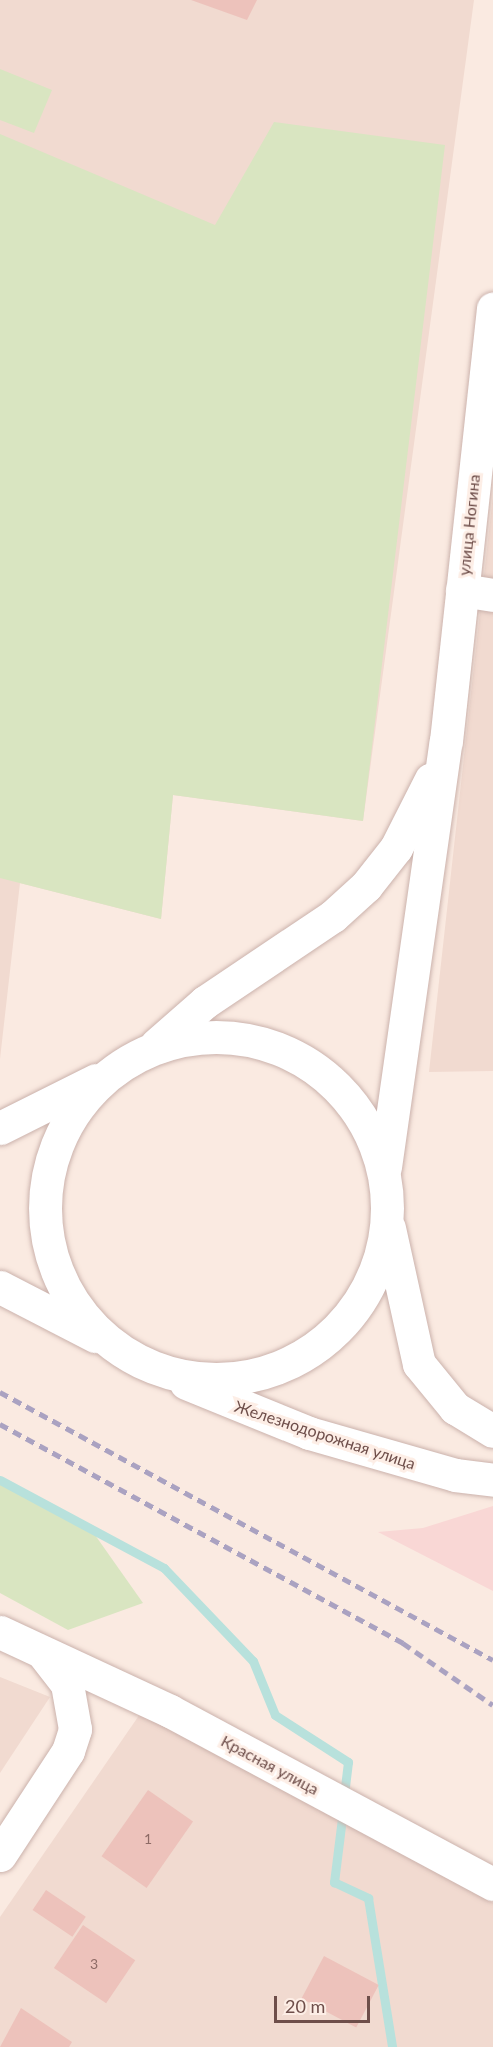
<!DOCTYPE html>
<meta charset="utf-8">
<style>
body{margin:0}
#map{position:relative;width:493px;height:2047px;overflow:hidden;background:#faeae1;font-family:Lato,sans-serif}
div>[style]{position:absolute}
[style*='--x']{left:calc(var(--x)*1px);top:calc(var(--y)*1px);width:calc(var(--w)*1px);rotate:calc(var(--a)*1deg)}
.residential>*{inset:0;background:#f1dad0}
.commercial>*{inset:0;background:#f9d7d5}
.green>*{inset:0;background:#d9e5c1}
.stream>*{height:9px;margin:-4.5px;padding:0 4.5px;transform-origin:4.5px;border-radius:4.5px;background:#b8e1dc}
.building>*{inset:0;background:#edc2bb;transform-origin:0 0}
.roads{filter:drop-shadow(0 0 2px #cbb2ac) drop-shadow(0 0 2px #cbb2ac)}
.minor>*{height:33px;margin:-16.5px;padding:0 16.5px;transform-origin:16.5px;border-radius:16.5px;background:#fff}
.minor>.ring{margin:-16.5px;padding:0;box-sizing:content-box;background:none;border:33px solid #fff;border-radius:50%}
.rail>*{height:4.5px;margin-top:-2.25px;transform-origin:0;background:repeating-linear-gradient(90deg,#aaa2c1 0 9px,transparent 0 15px)}
span{translate:-50% -50%;white-space:nowrap;text-align:center;line-height:1.15;-webkit-text-stroke:6px #fdeee6;paint-order:stroke}
.number-label{font-size:14px;color:#8e6b66}
.number-label span{-webkit-text-stroke-width:0}
.street-label{font-size:16px;color:#6e4e4a}
.scale{position:absolute;left:274px;top:1996px;width:96px;height:27px;box-sizing:border-box;border:3px solid #6e4e4a;border-top:0;padding-left:8px;font-size:18px;line-height:21px;white-space:nowrap;color:#6e4e4a;-webkit-text-stroke:4px #fdeee6;paint-order:stroke}
</style>
<div id="map">
<div class="residential">
<i style="clip-path:polygon(0 0,474px 0,363px 821px,173px 795px,161px 919px,20px 883px,0 1059px)"></i>
<i style="clip-path:polygon(493px 495px,493px 1071px,429px 1072px)"></i>
<i style="clip-path:polygon(0 1677px,50px 1697px,0 1773px)"></i>
<i style="clip-path:polygon(140px 1714px,493px 1903px,493px 2047px,0 2047px,0 1917px)"></i>
</div>
<div class="commercial">
<i style="clip-path:polygon(493px 1506px,493px 1591px,378px 1532px,423px 1528px)"></i>
</div>
<div class="green">
<i style="clip-path:polygon(0 69px,52px 90px,34px 133px,0 120px)"></i>
<i style="clip-path:polygon(274px 122px,445px 145px,363px 821px,173px 795px,161px 919px,0 878px,0 134px,215px 225px)"></i>
<i style="clip-path:polygon(0 1482px,88px 1525px,143px 1603px,68px 1630px,0 1593px)"></i>
</div>
<div class="stream">
<i style="--x:0;--y:1480;--w:186;--a:28.2"></i>
<i style="--x:164;--y:1568;--w:129;--a:46.3"></i>
<i style="--x:253;--y:1661;--w:58;--a:67.8"></i>
<i style="--x:275;--y:1715;--w:87;--a:32.8"></i>
<i style="--x:348;--y:1762;--w:34;--a:97"></i>
<i style="--x:343;--y:1810;--w:73;--a:97.1"></i>
<i style="--x:334;--y:1882;--w:38;--a:25"></i>
<i style="--x:368;--y:1898;--w:151;--a:80.8"></i>
</div>
<div class="building">
<i style="clip-path:polygon(191px 0,257px 0,247px 20px)"></i>
<i style="left:148px;top:1790px;width:55px;height:81px;rotate:35deg"></i>
<i style="left:46px;top:1890px;width:48px;height:24px;rotate:34deg"></i>
<i style="left:83px;top:1925px;width:63px;height:52px;rotate:34deg"></i>
<i style="left:324px;top:1956px;width:62px;height:48px;rotate:28deg"></i>
<i style="clip-path:polygon(21px 2008px,72px 2042px,69px 2047px,0 2047px)"></i>
</div>
<div class="roads">
<div class="minor">
<i style="--x:462;--y:590;--w:31;--a:9"></i>
<i class="ring" style="left:45px;top:1037px;width:309px;height:309px"></i>
<i style="--x:156;--y:1045;--w:65;--a:-41.3"></i>
<i style="--x:205;--y:1002;--w:154;--a:-33.9"></i>
<i style="--x:333;--y:916;--w:45;--a:-42.3"></i>
<i style="--x:366;--y:886;--w:48;--a:-51.7"></i>
<i style="--x:396;--y:848;--w:77;--a:-63.1"></i>
<i style="--x:0;--y:1128;--w:107;--a:-26.6"></i>
<i style="--x:385;--y:1167;--w:430;--a:-81.9"></i>
<i style="--x:446;--y:741;--w:435;--a:-83.8"></i>
<i style="--x:389;--y:1228;--w:139;--a:77.6"></i>
<i style="--x:419;--y:1364;--w:57;--a:50.7"></i>
<i style="--x:455;--y:1408;--w:44;--a:31.2"></i>
<i style="--x:0;--y:1287;--w:107;--a:27.3"></i>
<i style="--x:186;--y:1383;--w:133;--a:22.1"></i>
<i style="--x:309;--y:1433;--w:152;--a:16"></i>
<i style="--x:455;--y:1475;--w:38;--a:7"></i>
<i style="--x:0;--y:1632;--w:187;--a:24.9"></i>
<i style="--x:170;--y:1711;--w:366;--a:28.2"></i>
<i style="--x:0;--y:1855;--w:124;--a:-56.8"></i>
<i style="--x:68;--y:1751;--w:23;--a:-72"></i>
<i style="--x:75;--y:1729;--w:46;--a:-100.1"></i>
<i style="--x:67;--y:1684;--w:36;--a:-128"></i>
</div>
</div>
<div class="rail">
<i style="--x:0;--y:1392;--w:561;--a:28.53"></i>
<i style="--x:0;--y:1424;--w:459;--a:28.5"></i>
<i style="--x:403;--y:1643;--w:109;--a:34.6"></i>
</div>
<div class="number-label">
<span style="left:148px;top:1839px">1</span>
<span style="left:94px;top:1964px">3</span>
</div>
<div class="street-label">
<span style="left:469px;top:525px;rotate:-84deg">улица Ногина</span>
<span style="left:325px;top:1435px;rotate:18deg">Железнодорожная улица</span>
<span style="left:270px;top:1765px;rotate:28deg">Красная улица</span>
</div>
<div class="scale">20 m</div>
</div>
